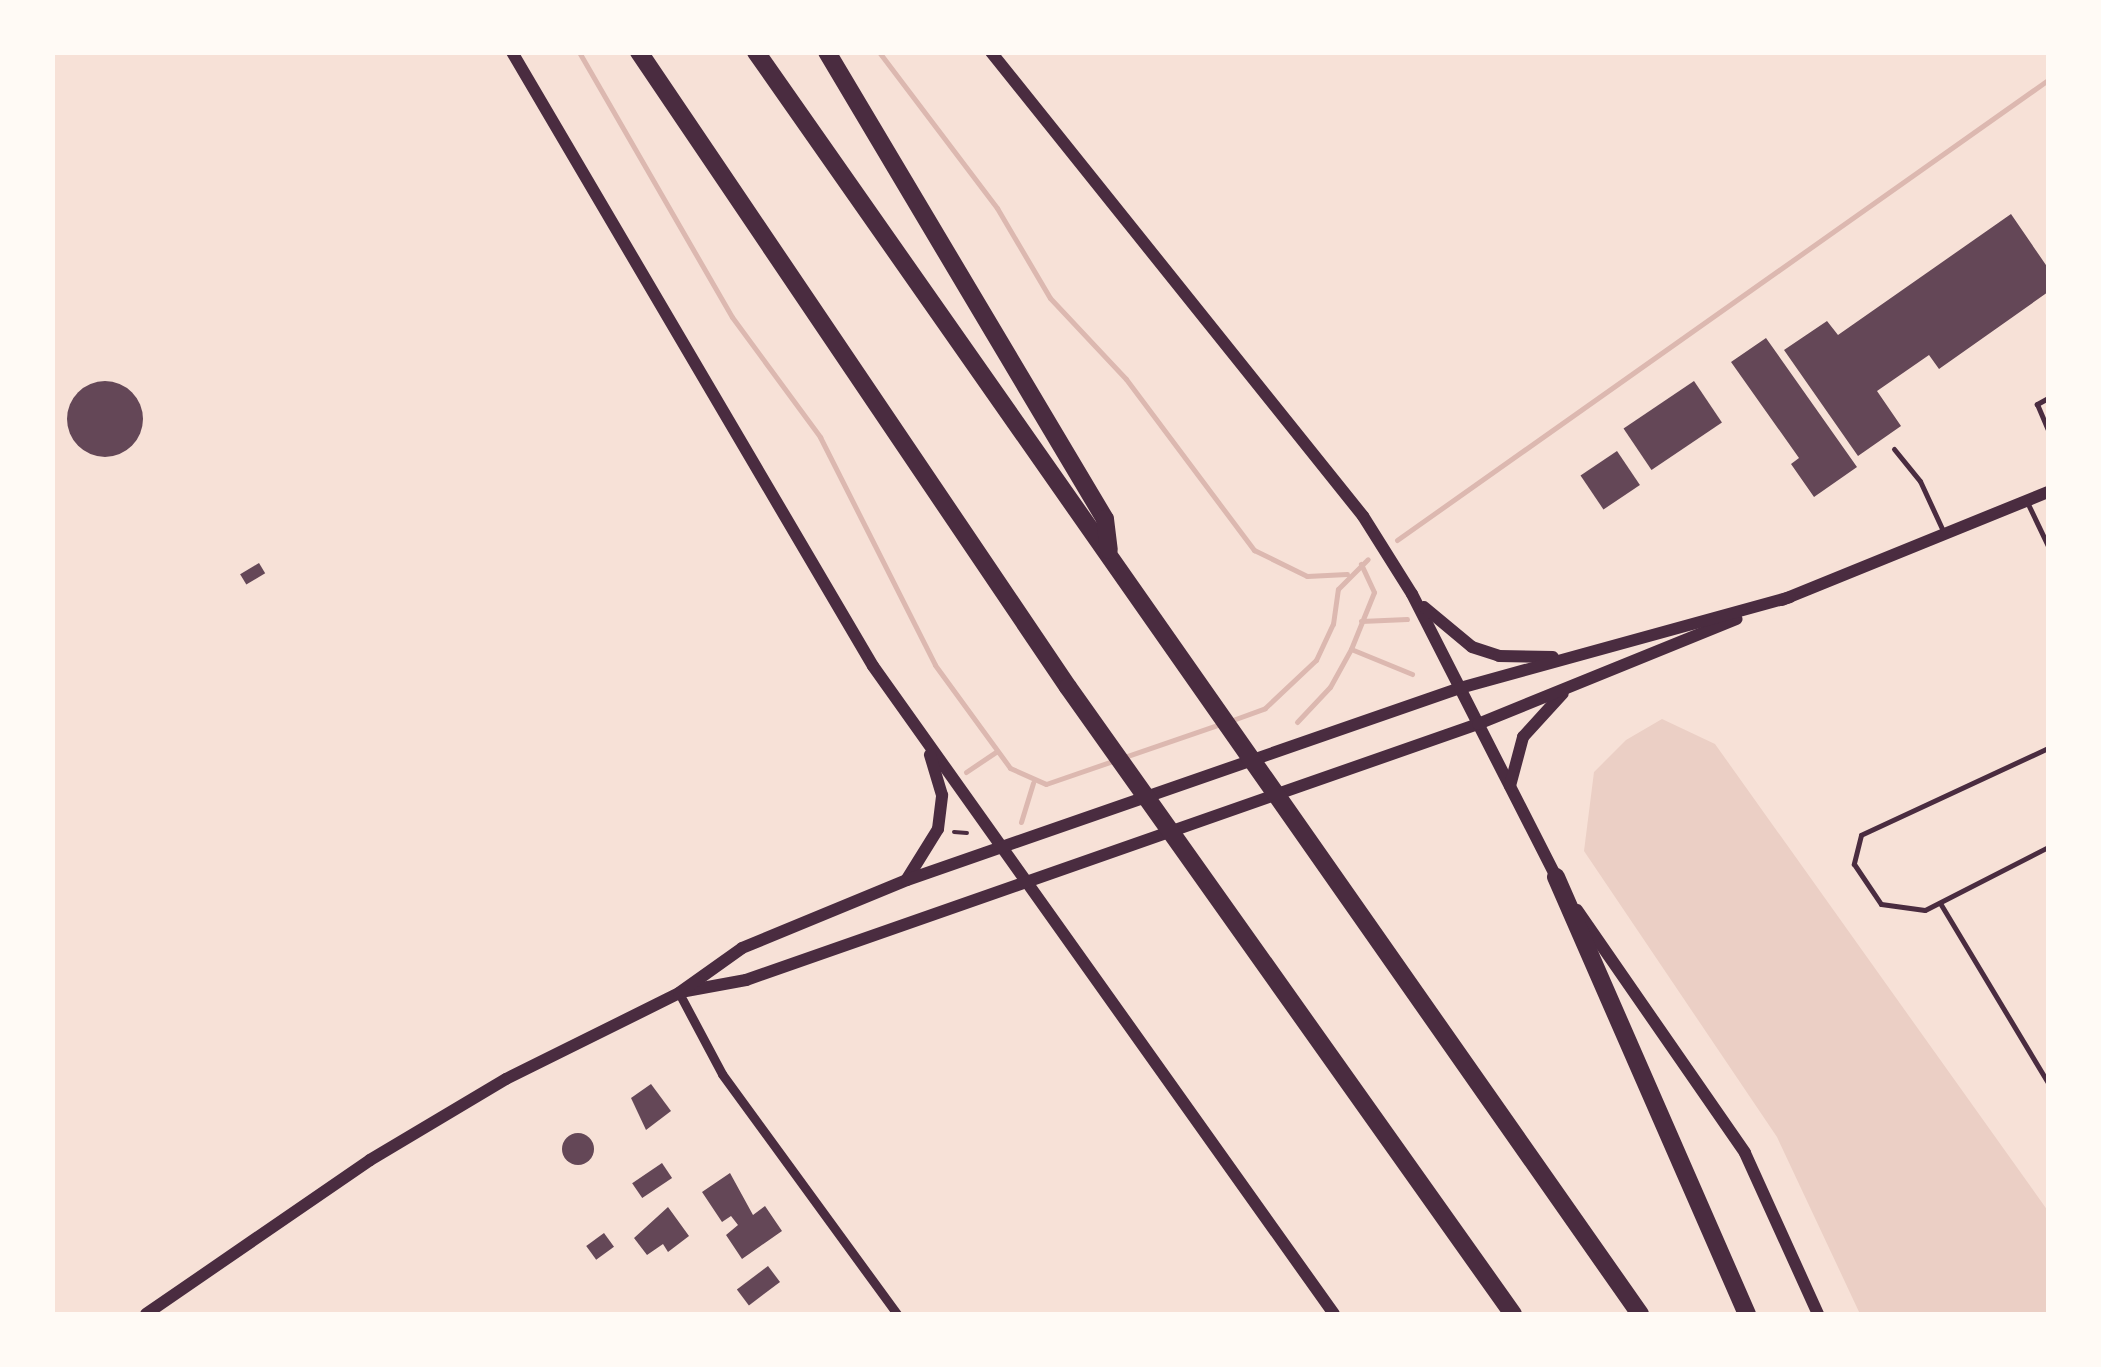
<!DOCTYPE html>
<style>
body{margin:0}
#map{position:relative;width:2101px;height:1367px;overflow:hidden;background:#f7e1d7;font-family:"Golos Text",sans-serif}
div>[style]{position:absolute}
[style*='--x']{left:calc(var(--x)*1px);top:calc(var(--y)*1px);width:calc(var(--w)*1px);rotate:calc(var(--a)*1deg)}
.green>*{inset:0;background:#ebcfc5}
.stream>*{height:5px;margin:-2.5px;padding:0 2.5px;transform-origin:2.5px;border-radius:2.5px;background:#dcb8b0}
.building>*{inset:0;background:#644757;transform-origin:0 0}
.round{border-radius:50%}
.path>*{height:4px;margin:-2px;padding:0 2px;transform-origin:2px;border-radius:2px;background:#4a2c40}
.service>*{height:5px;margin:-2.5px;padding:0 2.5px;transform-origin:2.5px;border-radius:2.5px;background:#4a2c40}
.minor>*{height:9px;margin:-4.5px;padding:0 4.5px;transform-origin:4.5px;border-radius:4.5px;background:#4a2c40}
.secondary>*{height:12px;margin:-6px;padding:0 6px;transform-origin:6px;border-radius:6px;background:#4a2c40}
.motorway>*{height:18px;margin:-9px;padding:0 9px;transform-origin:9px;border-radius:9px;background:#4a2c40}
span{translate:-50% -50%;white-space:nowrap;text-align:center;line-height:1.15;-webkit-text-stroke:9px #fffaf5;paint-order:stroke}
.frame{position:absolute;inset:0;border:55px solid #fffaf5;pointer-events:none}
</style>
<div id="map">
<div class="green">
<i style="clip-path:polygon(1662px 719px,1715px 744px,2048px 1211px,2048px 1314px,1860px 1314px,1777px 1137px,1584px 851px,1594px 772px,1626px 740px)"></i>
</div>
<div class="stream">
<i style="--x:579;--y:52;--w:306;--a:60"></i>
<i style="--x:732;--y:317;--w:149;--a:53.7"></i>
<i style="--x:820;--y:437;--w:255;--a:63.2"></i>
<i style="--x:935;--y:665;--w:127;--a:53.9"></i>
<i style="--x:1010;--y:768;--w:39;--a:24"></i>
<i style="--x:1046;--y:784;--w:184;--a:-19"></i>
<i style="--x:879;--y:52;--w:196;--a:52.9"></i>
<i style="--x:997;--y:208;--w:104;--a:59.5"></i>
<i style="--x:1050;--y:298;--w:111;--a:46.8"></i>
<i style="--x:1126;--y:379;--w:214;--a:53.2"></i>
<i style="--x:1254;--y:550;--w:59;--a:26.1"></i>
<i style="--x:1307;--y:576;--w:40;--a:-2.9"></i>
<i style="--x:1397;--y:540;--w:797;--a:-35.25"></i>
<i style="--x:1361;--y:621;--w:46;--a:-2.5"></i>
<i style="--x:1351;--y:649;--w:66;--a:22.3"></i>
<i style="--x:1230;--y:721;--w:37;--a:-20"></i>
<i style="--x:1265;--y:708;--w:70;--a:-43.3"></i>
<i style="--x:1316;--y:660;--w:40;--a:-65"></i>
<i style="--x:1333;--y:624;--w:35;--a:-82"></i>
<i style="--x:1338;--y:589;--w:42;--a:-45"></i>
<i style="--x:1297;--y:722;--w:48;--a:-46.7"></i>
<i style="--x:1330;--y:687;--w:43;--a:-61.1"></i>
<i style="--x:1351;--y:649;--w:61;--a:-68"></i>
<i style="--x:1374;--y:592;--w:31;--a:-115"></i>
<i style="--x:966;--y:772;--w:37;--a:-34"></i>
<i style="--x:1021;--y:822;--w:41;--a:-72.9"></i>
</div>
<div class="building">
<i style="clip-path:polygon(2011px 214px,2048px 268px,2048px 292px,1939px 369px,1929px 355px,1877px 391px,1901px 426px,1858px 456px,1784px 350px,1827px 321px,1838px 335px)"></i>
<i style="clip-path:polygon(1766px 338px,1857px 467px,1814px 497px,1791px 464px,1799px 458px,1731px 362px)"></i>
<i style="left:1694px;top:381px;width:50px;height:85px;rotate:56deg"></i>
<i class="round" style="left:67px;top:381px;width:76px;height:76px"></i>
<i style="left:1617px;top:451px;width:41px;height:44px;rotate:56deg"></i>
<i style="left:259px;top:563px;width:12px;height:22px;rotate:59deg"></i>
<i style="clip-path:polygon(651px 1084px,671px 1111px,646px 1130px,631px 1098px)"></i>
<i class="round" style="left:562px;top:1133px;width:32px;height:32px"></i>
<i style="left:662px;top:1163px;width:18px;height:36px;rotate:56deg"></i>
<i style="clip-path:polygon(730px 1173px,753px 1215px,765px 1206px,782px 1231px,742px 1259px,726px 1235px,738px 1225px,731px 1216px,722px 1222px,702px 1192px)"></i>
<i style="clip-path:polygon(668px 1207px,689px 1236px,668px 1252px,663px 1244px,647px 1255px,634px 1238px)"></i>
<i style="left:604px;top:1233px;width:17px;height:22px;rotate:54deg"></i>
<i style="left:768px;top:1266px;width:20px;height:39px;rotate:53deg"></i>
</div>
<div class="path">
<i style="--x:954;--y:832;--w:13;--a:4"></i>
</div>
<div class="service">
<i style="--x:2048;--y:398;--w:13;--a:151"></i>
<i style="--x:2037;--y:404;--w:28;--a:67"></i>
<i style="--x:1894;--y:449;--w:41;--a:50.9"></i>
<i style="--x:1920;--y:481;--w:57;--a:65.2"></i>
<i style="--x:2028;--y:504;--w:47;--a:64.5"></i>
<i style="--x:2048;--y:748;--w:206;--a:155.1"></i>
<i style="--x:1861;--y:835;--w:30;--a:104"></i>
<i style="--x:1854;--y:864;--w:48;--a:56"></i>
<i style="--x:1881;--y:904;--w:44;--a:7.8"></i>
<i style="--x:1925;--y:910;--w:138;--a:-27.1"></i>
<i style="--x:1940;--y:903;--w:210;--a:59"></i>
</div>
<div class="minor">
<i style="--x:679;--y:993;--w:92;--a:62"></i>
<i style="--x:722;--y:1074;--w:297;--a:53.9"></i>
</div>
<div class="secondary">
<i style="--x:512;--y:52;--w:712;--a:59.55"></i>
<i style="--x:873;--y:666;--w:795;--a:54.57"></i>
<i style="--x:991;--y:52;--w:595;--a:51.28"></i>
<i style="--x:1363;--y:516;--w:92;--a:57.9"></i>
<i style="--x:1412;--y:594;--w:321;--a:63"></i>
<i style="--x:1782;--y:600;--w:287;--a:-22.1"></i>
<i style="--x:1424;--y:607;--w:62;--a:39.8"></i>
<i style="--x:1472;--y:647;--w:28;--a:18"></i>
<i style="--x:1499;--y:656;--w:54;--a:1.1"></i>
<i style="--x:1510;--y:786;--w:51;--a:-75.1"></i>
<i style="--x:1523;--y:737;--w:59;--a:-47.7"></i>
<i style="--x:907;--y:879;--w:59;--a:-58.2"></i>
<i style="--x:938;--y:829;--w:34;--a:-83"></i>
<i style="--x:942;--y:795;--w:42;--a:-106.7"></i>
<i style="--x:1577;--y:910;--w:295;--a:55.3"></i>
<i style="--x:1745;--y:1153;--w:177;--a:65.6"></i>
<i style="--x:686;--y:991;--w:61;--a:-10.4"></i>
<i style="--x:746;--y:980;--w:775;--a:-19.28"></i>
<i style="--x:1478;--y:724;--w:279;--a:-22.1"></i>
<i style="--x:146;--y:1314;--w:272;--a:-34.5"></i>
<i style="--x:370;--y:1160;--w:158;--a:-30.8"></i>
<i style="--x:506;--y:1079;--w:193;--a:-26.4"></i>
<i style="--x:679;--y:993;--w:77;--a:-35.5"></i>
<i style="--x:742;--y:948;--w:178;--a:-22.4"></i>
<i style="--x:907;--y:880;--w:585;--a:-19.15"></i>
<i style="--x:1460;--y:688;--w:342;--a:-15.4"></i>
</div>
<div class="motorway">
<i style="--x:639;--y:52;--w:766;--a:55.96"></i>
<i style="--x:1068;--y:687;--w:769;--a:54.64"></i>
<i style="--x:756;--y:52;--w:1541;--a:54.99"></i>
<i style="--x:827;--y:52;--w:543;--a:59.24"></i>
<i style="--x:1105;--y:519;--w:31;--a:83"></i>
<i style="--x:1556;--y:877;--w:477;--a:66.4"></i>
</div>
<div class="frame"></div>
</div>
